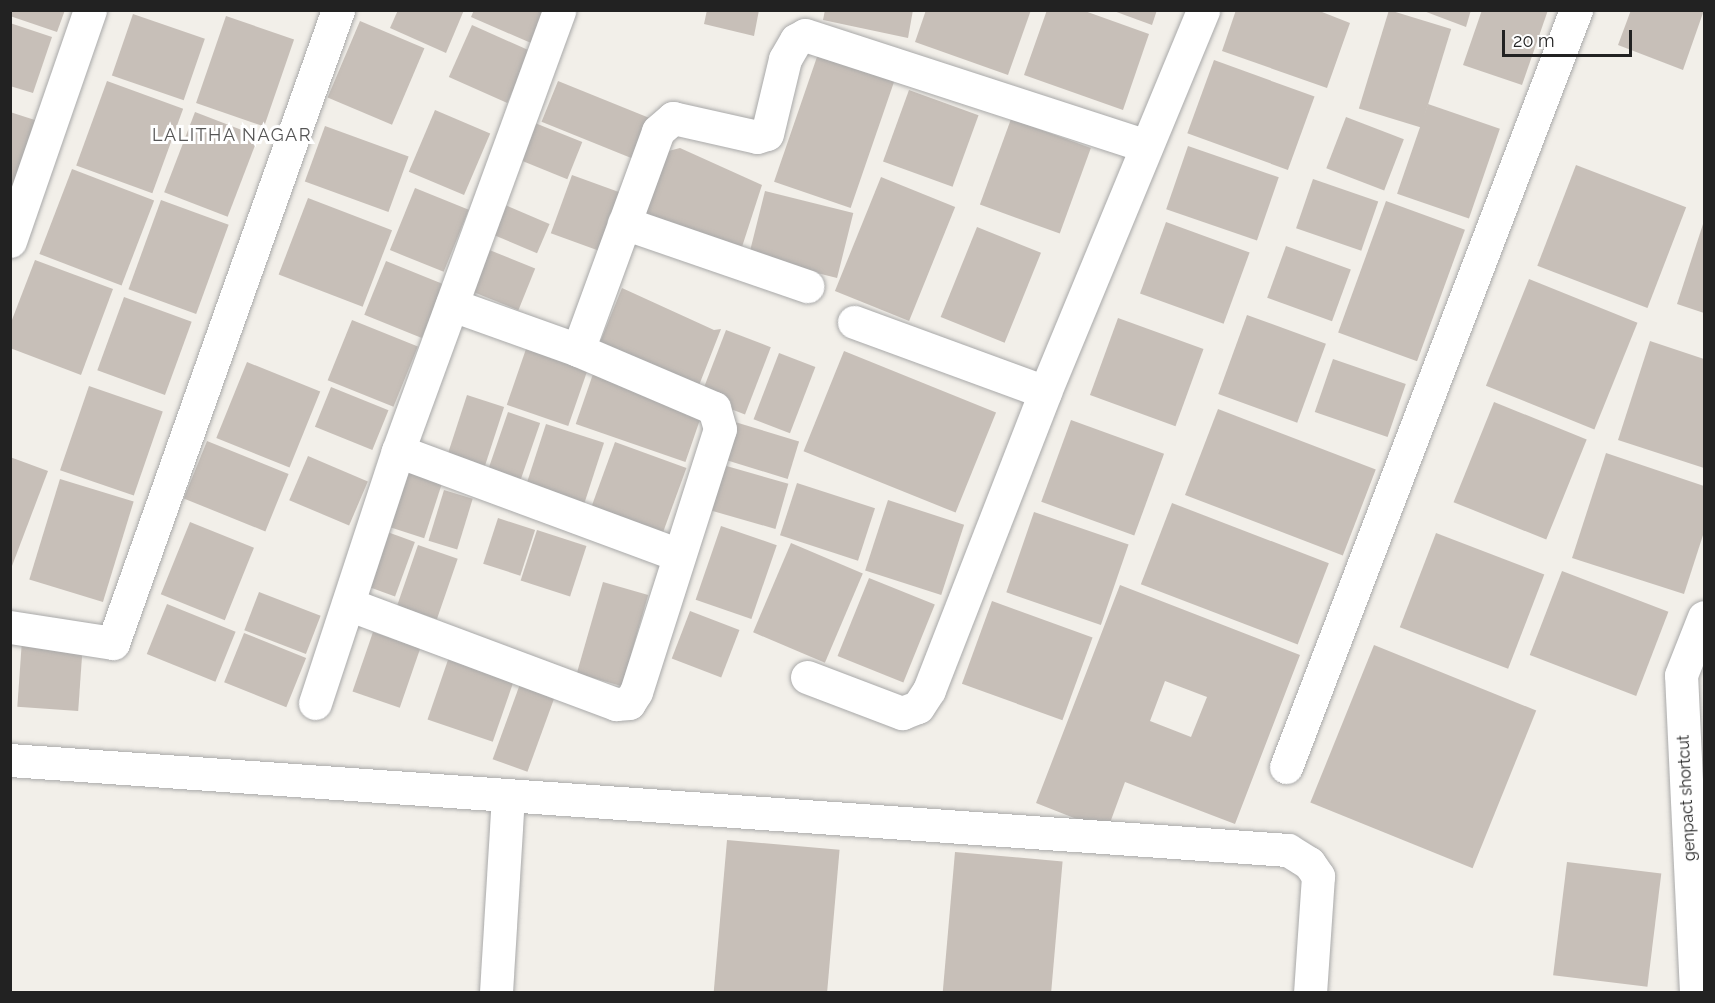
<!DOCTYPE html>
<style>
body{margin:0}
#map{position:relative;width:1715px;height:1003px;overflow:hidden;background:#f2efe9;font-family:Raleway,sans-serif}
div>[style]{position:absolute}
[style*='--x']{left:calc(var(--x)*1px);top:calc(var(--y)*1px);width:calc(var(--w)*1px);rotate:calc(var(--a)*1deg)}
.building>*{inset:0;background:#c7bfb8;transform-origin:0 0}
.roads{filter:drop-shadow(0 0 2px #a9a9a9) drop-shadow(0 0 2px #a9a9a9)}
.minor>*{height:33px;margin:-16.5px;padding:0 16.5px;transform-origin:16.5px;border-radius:16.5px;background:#fff}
span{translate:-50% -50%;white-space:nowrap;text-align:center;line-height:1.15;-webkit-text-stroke:6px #fff;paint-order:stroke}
.street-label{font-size:16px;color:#222}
.neighbourhood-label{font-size:18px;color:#555;letter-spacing:1.5px}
.frame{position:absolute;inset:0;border:12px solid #222;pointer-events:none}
.scale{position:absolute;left:1502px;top:30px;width:130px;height:27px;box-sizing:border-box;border:3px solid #222;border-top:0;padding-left:8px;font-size:18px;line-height:21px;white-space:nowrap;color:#222;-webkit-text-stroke:4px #fff;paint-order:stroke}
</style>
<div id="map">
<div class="building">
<i style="clip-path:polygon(10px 10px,65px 10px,57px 32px,10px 16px)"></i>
<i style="clip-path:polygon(398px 10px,464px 10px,446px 53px,390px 28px)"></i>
<i style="clip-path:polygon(474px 10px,545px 10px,531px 43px,471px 17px)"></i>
<i style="clip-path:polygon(707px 10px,759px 10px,754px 36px,704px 24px)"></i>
<i style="clip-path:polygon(825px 10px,913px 10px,908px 38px,823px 20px)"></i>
<i style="clip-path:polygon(926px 10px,1031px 10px,1008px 75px,915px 42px)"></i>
<i style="clip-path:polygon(1047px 10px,1082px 10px,1149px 34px,1123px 110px,1024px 75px)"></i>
<i style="clip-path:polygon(1111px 10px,1157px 10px,1152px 25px)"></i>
<i style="clip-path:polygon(1236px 10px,1317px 10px,1350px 23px,1327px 88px,1222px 51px)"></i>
<i style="left:1389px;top:10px;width:65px;height:103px;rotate:17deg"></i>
<i style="clip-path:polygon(1421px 10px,1471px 10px,1466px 27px)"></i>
<i style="clip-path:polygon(1482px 10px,1548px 10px,1522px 85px,1463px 65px)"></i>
<i style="clip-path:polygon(1631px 10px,1704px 10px,1683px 70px,1618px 45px)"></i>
<i style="left:133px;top:14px;width:76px;height:65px;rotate:19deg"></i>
<i style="left:226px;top:16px;width:72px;height:92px;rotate:19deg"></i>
<i style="left:360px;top:21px;width:70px;height:83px;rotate:23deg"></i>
<i style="clip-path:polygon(10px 23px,52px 37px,33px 93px,10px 86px)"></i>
<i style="left:472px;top:25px;width:64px;height:57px;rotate:24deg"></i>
<i style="left:818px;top:54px;width:81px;height:135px;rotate:19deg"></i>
<i style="left:1214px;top:60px;width:107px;height:78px;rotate:20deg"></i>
<i style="left:107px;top:81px;width:81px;height:90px;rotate:20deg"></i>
<i style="left:558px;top:81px;width:104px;height:44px;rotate:22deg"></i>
<i style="left:909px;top:90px;width:74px;height:76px;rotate:20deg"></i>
<i style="left:1428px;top:104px;width:76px;height:95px;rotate:19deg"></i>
<i style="left:435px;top:110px;width:60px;height:67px;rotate:23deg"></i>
<i style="clip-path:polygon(10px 112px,41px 122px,10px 194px)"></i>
<i style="left:195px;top:112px;width:68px;height:86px;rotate:21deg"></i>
<i style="left:1346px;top:117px;width:62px;height:55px;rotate:21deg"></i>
<i style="left:1011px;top:119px;width:85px;height:91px;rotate:20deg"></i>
<i style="left:535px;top:123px;width:51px;height:40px;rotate:22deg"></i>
<i style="left:325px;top:126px;width:89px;height:59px;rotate:20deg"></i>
<i style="left:1188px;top:146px;width:96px;height:67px;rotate:19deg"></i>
<i style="clip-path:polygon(680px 148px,762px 185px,741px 250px,640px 217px,661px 153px)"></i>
<i style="left:1576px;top:165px;width:118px;height:108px;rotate:21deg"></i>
<i style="left:72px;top:169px;width:88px;height:91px;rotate:21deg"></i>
<i style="left:572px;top:175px;width:52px;height:62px;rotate:20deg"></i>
<i style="left:881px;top:177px;width:80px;height:123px;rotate:22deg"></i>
<i style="left:1313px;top:179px;width:69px;height:52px;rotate:19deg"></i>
<i style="left:415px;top:188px;width:58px;height:67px;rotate:22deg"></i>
<i style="left:765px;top:191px;width:91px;height:67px;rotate:14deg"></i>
<i style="left:308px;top:198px;width:90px;height:82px;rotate:21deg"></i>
<i style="left:161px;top:200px;width:72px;height:95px;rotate:20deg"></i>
<i style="left:1386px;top:201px;width:84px;height:140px;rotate:20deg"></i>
<i style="left:498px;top:202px;width:56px;height:32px;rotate:23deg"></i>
<i style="clip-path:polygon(1704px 221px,1704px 313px,1677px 304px)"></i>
<i style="left:1166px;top:222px;width:89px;height:76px;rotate:20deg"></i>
<i style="left:977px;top:227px;width:69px;height:97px;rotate:22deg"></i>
<i style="left:1286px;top:246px;width:69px;height:55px;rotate:20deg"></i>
<i style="left:487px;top:249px;width:52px;height:45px;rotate:22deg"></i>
<i style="clip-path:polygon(35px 260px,113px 289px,81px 375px,10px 348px,10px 325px)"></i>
<i style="left:386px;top:261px;width:62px;height:58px;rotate:22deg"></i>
<i style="left:1529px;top:279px;width:117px;height:115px;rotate:22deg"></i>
<i style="clip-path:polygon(622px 288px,714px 330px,721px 329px,696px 393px,596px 352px)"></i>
<i style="left:124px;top:297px;width:72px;height:78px;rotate:20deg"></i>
<i style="left:1247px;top:315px;width:84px;height:84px;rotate:20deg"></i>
<i style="left:1118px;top:318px;width:91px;height:82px;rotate:20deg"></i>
<i style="left:352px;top:320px;width:71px;height:65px;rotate:22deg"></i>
<i style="left:726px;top:330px;width:48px;height:72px;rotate:21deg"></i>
<i style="clip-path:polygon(1650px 341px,1704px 359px,1704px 468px,1618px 440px)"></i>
<i style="left:526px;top:349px;width:65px;height:59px;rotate:19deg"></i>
<i style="left:844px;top:351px;width:164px;height:108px;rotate:22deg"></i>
<i style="left:779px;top:353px;width:39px;height:71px;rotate:21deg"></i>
<i style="left:1333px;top:359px;width:77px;height:56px;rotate:19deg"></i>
<i style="left:247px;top:362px;width:79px;height:82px;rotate:22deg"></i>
<i style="left:593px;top:374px;width:116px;height:53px;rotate:19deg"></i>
<i style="left:89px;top:386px;width:78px;height:89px;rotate:19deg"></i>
<i style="left:331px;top:387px;width:62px;height:43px;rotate:22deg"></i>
<i style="left:467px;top:395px;width:39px;height:65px;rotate:18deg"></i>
<i style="left:1494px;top:402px;width:100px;height:108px;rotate:22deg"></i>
<i style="left:1218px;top:409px;width:169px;height:92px;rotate:21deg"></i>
<i style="left:508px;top:412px;width:34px;height:66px;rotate:19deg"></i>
<i style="left:1071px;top:420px;width:99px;height:87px;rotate:20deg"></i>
<i style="left:735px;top:422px;width:67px;height:39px;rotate:17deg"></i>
<i style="left:546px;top:424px;width:61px;height:72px;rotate:18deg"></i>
<i style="left:207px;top:441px;width:88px;height:62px;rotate:22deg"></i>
<i style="left:615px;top:442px;width:76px;height:76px;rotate:20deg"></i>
<i style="clip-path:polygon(1606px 453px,1704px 486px,1704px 532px,1684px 594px,1572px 558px)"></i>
<i style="left:308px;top:456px;width:65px;height:48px;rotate:23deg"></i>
<i style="clip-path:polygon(10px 457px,48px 471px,12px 566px,10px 566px)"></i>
<i style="left:723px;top:465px;width:68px;height:47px;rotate:16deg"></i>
<i style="left:405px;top:471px;width:39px;height:58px;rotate:18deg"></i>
<i style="left:60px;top:479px;width:77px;height:105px;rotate:17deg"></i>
<i style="left:797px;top:483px;width:82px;height:55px;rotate:18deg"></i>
<i style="left:444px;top:490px;width:30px;height:53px;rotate:17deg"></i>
<i style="left:888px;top:500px;width:80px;height:74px;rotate:18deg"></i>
<i style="left:1172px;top:503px;width:168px;height:87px;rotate:21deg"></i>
<i style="left:1034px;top:512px;width:100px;height:85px;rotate:19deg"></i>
<i style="left:498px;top:518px;width:39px;height:48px;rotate:18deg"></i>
<i style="left:190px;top:522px;width:69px;height:78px;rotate:22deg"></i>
<i style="left:721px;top:526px;width:59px;height:78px;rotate:19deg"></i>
<i style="left:382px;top:530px;width:35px;height:58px;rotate:20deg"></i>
<i style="left:537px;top:530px;width:52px;height:53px;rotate:18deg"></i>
<i style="left:1436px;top:533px;width:116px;height:101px;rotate:21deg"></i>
<i style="left:791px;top:543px;width:78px;height:97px;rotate:23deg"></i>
<i style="left:418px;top:545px;width:42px;height:64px;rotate:19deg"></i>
<i style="left:1562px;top:571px;width:114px;height:90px;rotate:21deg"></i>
<i style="left:869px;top:578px;width:71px;height:84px;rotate:22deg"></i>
<i style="left:603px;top:582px;width:47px;height:95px;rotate:16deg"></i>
<i style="clip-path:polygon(evenodd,1120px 585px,1300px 655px,1235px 824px,1125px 782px,1107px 831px,1036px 803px,1120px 585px,1165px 681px,1207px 697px,1191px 737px,1150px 721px,1165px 681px)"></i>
<i style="left:259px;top:592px;width:66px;height:41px;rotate:21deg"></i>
<i style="left:992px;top:601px;width:107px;height:88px;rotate:20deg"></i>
<i style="left:167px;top:604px;width:74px;height:54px;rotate:22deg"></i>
<i style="left:690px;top:611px;width:53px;height:51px;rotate:21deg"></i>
<i style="left:373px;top:632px;width:50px;height:63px;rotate:19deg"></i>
<i style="left:244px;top:633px;width:67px;height:53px;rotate:22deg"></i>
<i style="left:22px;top:640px;width:61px;height:67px;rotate:4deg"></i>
<i style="left:1374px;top:645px;width:175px;height:170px;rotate:22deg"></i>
<i style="left:449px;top:657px;width:69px;height:66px;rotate:19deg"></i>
<i style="left:520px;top:684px;width:37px;height:80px;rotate:20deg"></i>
<i style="left:727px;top:840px;width:113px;height:152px;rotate:5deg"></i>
<i style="left:955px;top:852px;width:108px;height:141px;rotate:5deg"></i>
<i style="left:1567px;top:862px;width:95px;height:114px;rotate:7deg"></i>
</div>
<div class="roads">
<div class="minor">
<i style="--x:624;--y:223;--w:194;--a:19"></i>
<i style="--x:10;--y:241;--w:244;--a:-70.9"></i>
<i style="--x:854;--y:322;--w:203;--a:20.1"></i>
<i style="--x:578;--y:350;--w:233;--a:-69.9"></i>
<i style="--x:658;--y:131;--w:20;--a:-41"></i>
<i style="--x:673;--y:118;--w:86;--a:12.7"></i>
<i style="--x:757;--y:137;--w:10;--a:-17"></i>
<i style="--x:767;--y:134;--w:77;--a:-76.5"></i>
<i style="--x:785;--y:59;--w:22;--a:-60"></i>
<i style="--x:796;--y:40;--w:10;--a:-29"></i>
<i style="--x:805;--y:35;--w:359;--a:18"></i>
<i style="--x:398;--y:451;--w:296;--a:20.3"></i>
<i style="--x:348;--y:604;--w:286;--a:20.5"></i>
<i style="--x:616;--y:704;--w:13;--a:-4"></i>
<i style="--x:629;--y:703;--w:13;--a:-58"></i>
<i style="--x:636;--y:692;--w:276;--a:-72.3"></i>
<i style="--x:720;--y:429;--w:22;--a:-106"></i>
<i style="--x:714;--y:408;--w:148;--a:-156.9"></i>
<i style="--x:578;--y:350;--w:134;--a:-160.3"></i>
<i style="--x:10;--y:627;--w:104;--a:8.8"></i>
<i style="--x:113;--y:643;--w:672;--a:-70.43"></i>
<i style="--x:807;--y:677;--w:102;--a:20.8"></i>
<i style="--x:902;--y:713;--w:17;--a:-21"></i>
<i style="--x:918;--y:707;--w:20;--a:-57"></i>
<i style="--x:929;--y:690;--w:320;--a:-68.7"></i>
<i style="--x:1045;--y:392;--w:413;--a:-67.5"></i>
<i style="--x:315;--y:703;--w:265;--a:-71.8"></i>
<i style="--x:398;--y:451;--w:469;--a:-69.9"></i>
<i style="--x:10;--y:760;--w:1281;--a:4.03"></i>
<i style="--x:1288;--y:850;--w:25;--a:32"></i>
<i style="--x:1309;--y:863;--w:16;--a:55"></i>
<i style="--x:1318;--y:876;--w:116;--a:93.9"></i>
<i style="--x:1286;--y:767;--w:811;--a:-69.04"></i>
<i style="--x:496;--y:992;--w:197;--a:-86.5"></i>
<i style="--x:1696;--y:992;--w:317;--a:-92.7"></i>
<i style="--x:1681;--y:675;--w:62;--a:-68.4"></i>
</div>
</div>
<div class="street-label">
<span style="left:1687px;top:798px;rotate:-93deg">genpact shortcut</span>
</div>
<div class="neighbourhood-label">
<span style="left:232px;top:135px">LALITHA NAGAR</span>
</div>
<div class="frame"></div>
<div class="scale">20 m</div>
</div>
